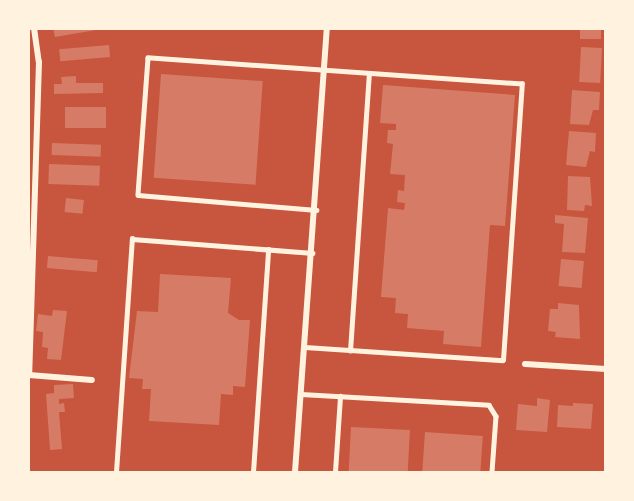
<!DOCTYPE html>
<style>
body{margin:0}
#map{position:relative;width:634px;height:501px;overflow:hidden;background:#c8553d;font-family:"Space Grotesk",sans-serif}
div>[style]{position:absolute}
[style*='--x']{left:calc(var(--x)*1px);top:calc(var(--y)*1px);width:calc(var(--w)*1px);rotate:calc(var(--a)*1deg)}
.building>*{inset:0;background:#d67c66;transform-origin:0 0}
.service>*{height:4.5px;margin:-2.25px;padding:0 2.25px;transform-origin:2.25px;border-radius:2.25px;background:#fff3e0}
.minor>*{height:6px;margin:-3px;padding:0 3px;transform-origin:3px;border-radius:3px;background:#fff3e0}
span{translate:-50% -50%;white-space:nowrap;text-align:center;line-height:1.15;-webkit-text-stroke:4.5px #fff3e0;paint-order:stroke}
.frame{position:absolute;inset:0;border:30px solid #fff3e0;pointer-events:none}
</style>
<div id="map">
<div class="building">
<i style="clip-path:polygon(53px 28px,96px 28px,96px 30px,55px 37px)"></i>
<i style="left:580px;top:28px;width:21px;height:11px"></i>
<i style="left:109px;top:45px;width:12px;height:50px;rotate:85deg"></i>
<i style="left:581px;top:47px;width:21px;height:35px;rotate:3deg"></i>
<i style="left:161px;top:74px;width:102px;height:104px;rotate:4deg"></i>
<i style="clip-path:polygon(76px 76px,76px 83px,103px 83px,103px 93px,54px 94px,54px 84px,62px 84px,61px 77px)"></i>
<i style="clip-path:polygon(383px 85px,515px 95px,505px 226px,490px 225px,481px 347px,443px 344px,444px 331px,407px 328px,408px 314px,395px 313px,396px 298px,381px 297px,388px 208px,404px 210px,405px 203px,397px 202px,398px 190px,404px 191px,405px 175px,390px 174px,393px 144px,387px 143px,388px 130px,396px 130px,396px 124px,380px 123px)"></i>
<i style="clip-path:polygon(572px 90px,600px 92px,599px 110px,593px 110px,589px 125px,570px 124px)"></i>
<i style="left:65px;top:107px;width:41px;height:21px"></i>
<i style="clip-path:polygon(569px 131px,596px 133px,595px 152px,590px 151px,586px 167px,566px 165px)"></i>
<i style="left:52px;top:143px;width:49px;height:12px;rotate:2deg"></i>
<i style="left:49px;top:164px;width:51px;height:20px;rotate:2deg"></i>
<i style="clip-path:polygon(568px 176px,590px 177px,592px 206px,585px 205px,584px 211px,567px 210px)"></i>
<i style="left:66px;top:198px;width:18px;height:14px;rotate:6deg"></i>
<i style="clip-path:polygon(555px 215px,588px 218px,585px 253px,562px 252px,564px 224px,555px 223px)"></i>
<i style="left:48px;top:256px;width:50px;height:12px;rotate:5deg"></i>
<i style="left:561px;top:259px;width:23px;height:27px;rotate:5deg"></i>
<i style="clip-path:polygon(160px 274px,231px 278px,228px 313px,239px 320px,250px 320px,245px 387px,233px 386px,233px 395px,221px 394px,219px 425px,149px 421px,151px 389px,142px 389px,143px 379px,129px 378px,137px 311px,158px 312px)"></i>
<i style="clip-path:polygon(558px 303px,579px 305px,580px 339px,555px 337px,556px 332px,548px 331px,550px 309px,558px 309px)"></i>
<i style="clip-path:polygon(53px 310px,67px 311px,61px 360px,47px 359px,48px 348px,42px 347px,43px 332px,36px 331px,38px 314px,52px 316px)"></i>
<i style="clip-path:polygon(73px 384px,74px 398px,59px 399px,59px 404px,64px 403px,65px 412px,59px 412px,62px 449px,50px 450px,46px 394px,54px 393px,54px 385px)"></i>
<i style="clip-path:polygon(537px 398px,550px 400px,547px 432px,516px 430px,518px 404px,537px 406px)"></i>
<i style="clip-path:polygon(573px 403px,593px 404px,591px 429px,557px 427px,558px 405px,573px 406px)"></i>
<i style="left:351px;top:427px;width:59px;height:45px;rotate:3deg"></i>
<i style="left:425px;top:432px;width:58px;height:40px;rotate:4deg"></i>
</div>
<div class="service">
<i style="--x:305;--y:347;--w:198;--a:3.8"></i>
<i style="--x:503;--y:360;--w:277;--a:-86.1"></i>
<i style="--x:522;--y:84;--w:375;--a:-176"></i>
<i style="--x:148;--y:58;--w:137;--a:94.2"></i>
<i style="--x:138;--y:195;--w:179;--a:4.8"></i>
<i style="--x:350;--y:351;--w:278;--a:-86.1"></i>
<i style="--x:301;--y:394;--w:188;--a:3.3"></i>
<i style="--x:489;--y:405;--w:13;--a:58"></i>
<i style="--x:496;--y:416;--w:56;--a:94.1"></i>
<i style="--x:116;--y:472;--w:234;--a:-86.1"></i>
<i style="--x:132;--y:239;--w:181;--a:4.4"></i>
<i style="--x:253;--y:472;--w:223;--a:-86.1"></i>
<i style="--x:335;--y:472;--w:76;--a:-86.2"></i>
</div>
<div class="minor">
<i style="--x:34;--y:28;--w:34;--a:82"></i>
<i style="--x:39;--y:62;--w:313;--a:91.8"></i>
<i style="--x:29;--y:375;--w:63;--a:4.5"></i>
<i style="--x:525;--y:364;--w:81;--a:3.5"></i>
<i style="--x:295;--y:472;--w:445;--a:-85.9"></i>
</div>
<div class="frame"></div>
</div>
